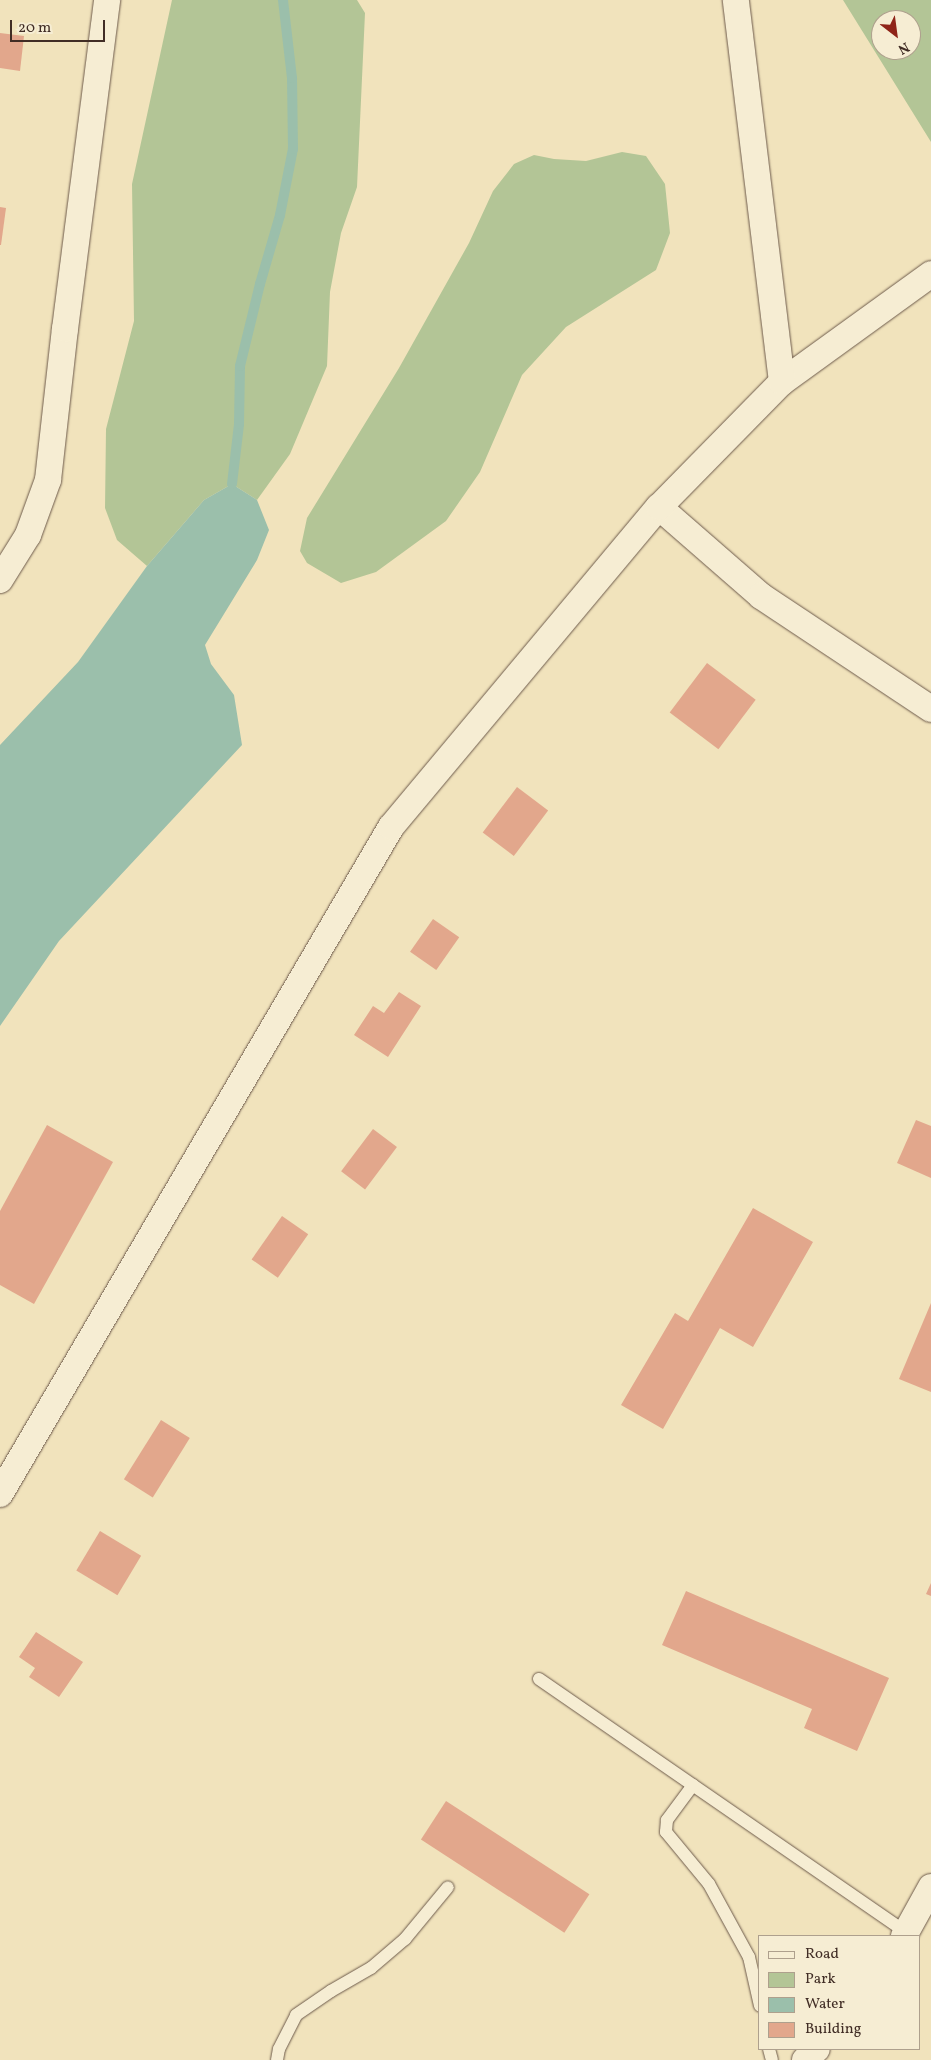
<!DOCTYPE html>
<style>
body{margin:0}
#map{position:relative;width:931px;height:2060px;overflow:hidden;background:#f1e3bc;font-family:Vollkorn,serif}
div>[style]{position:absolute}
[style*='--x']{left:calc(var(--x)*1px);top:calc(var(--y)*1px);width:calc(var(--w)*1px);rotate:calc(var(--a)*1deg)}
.green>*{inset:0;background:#b3c596}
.water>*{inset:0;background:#9bbfab}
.stream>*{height:10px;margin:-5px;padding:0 5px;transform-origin:5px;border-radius:5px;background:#9bbfab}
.building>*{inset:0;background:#e2a78c;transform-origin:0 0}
.roads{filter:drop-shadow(0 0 1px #6d5a4b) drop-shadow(0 0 1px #6d5a4b)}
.lane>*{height:12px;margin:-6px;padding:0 6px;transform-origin:6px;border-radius:6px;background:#f6edd3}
.street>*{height:26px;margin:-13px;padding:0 13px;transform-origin:13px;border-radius:13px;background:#f6edd3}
span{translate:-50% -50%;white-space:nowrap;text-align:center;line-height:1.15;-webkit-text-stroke:4px #f6edd3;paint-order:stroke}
.legend{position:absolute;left:758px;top:1935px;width:162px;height:115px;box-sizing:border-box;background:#f6edd3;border:1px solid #aea08d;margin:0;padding:6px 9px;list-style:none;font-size:15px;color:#412d25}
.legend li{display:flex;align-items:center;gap:10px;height:25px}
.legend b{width:25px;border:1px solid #aea08d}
.north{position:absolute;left:871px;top:10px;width:50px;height:50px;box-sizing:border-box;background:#f6edd3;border:1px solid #aea08d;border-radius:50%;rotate:150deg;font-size:14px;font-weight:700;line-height:20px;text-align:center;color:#412d25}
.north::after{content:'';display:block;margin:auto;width:18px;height:22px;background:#8f2418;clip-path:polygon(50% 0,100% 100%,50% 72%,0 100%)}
.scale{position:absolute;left:10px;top:20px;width:95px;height:22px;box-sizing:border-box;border:2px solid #412d25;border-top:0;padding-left:6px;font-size:15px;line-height:18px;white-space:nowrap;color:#412d25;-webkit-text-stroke:4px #f6edd3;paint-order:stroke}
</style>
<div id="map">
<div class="green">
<i style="clip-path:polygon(172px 0,357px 0,365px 13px,357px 187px,341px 233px,330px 292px,327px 366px,290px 454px,257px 500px,232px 484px,204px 500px,147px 566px,117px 540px,105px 508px,106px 429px,134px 321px,132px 184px)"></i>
<i style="clip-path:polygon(evenodd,843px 0,931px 0,931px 142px,843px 0,881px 20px,911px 20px,911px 50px,881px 50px,881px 20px)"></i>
<i style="clip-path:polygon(622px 152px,646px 156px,665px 184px,670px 233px,656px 270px,566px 327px,522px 375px,480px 472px,446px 521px,376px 572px,341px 583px,307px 563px,300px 551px,307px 518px,399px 368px,469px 243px,493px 191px,514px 164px,534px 155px,554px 159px,586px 161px)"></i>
</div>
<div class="water">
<i style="clip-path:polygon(232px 484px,257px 500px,269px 530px,257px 560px,205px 645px,211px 664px,234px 695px,242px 745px,59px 941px,0 1026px,0 745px,78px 662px,147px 566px,204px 500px)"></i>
</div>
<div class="stream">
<i style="--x:232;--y:484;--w:60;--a:-83.3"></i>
<i style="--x:239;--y:424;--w:58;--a:-89"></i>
<i style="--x:240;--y:366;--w:84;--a:-76.3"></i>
<i style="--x:260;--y:284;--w:72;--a:-73.8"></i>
<i style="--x:280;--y:215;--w:67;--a:-78.9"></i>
<i style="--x:293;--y:149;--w:71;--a:-90.8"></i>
<i style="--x:292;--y:78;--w:79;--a:-96.6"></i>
</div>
<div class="building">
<i style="clip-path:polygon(0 33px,24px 36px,20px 71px,0 68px)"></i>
<i style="clip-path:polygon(0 207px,6px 208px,1px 245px,0 245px)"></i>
<i style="left:707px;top:663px;width:61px;height:62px;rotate:37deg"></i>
<i style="left:517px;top:787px;width:39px;height:57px;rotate:37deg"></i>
<i style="left:433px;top:919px;width:32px;height:40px;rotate:35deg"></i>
<i style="clip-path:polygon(399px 992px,421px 1006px,388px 1057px,354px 1035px,373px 1006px,384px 1013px)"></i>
<i style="clip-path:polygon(916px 1120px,931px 1126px,931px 1178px,897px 1163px)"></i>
<i style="clip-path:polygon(47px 1125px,113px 1162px,34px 1304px,0 1285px,0 1211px)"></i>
<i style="left:373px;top:1129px;width:30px;height:53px;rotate:37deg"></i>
<i style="clip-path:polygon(753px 1208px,813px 1242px,753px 1347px,720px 1328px,663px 1429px,621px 1405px,675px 1313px,688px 1321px)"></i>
<i style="left:282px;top:1216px;width:32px;height:53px;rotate:35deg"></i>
<i style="clip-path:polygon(931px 1303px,931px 1392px,899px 1379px)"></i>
<i style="left:161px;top:1420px;width:34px;height:70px;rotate:32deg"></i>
<i style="left:100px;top:1531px;width:48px;height:46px;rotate:31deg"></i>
<i style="clip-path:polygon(931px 1583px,931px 1596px,926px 1594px)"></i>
<i style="clip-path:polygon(686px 1591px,889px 1678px,857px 1751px,804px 1728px,812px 1709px,662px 1645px)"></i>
<i style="clip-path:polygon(36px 1632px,83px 1662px,59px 1697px,29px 1677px,35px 1668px,19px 1657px)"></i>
<i style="left:446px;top:1801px;width:171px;height:46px;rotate:33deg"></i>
</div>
<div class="roads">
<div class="lane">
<i style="--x:539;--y:1679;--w:446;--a:34.6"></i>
<i style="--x:693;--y:1785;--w:44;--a:126.6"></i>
<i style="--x:667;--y:1820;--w:12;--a:95"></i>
<i style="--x:666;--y:1832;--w:67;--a:50.4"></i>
<i style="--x:709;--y:1884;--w:83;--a:61.3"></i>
<i style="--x:749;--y:1957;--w:50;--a:77.3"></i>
<i style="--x:769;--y:2049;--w:11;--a:75"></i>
<i style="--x:277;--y:2060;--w:11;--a:-80"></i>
<i style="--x:279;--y:2049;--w:38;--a:-63"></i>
<i style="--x:296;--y:2015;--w:42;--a:-34.4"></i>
<i style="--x:331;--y:1991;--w:46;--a:-29.9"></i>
<i style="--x:371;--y:1968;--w:45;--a:-40.5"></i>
<i style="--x:405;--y:1939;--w:67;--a:-50.4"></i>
</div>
<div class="street">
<i style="--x:782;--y:382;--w:184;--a:-35.9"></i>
<i style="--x:659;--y:507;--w:135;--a:41.1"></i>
<i style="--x:761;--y:596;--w:204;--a:33.6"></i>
<i style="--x:0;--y:580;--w:53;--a:-58.1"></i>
<i style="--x:28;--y:535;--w:59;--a:-70"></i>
<i style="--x:48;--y:480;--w:152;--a:-83.6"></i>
<i style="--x:65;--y:329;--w:332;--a:-82.7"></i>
<i style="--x:0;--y:1494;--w:773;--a:-59.62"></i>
<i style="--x:391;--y:827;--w:417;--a:-50.1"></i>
<i style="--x:659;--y:507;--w:175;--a:-45.5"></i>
<i style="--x:782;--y:382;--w:385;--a:-96.9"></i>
<i style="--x:904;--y:1936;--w:56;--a:-61.1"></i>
<i style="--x:805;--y:2060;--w:16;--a:-43"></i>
</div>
</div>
<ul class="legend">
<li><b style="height:6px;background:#f6edd3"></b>Road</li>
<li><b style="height:14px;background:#b3c596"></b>Park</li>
<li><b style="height:14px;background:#9bbfab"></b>Water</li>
<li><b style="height:14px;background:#e2a78c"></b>Building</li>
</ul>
<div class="north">N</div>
<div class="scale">20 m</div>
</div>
